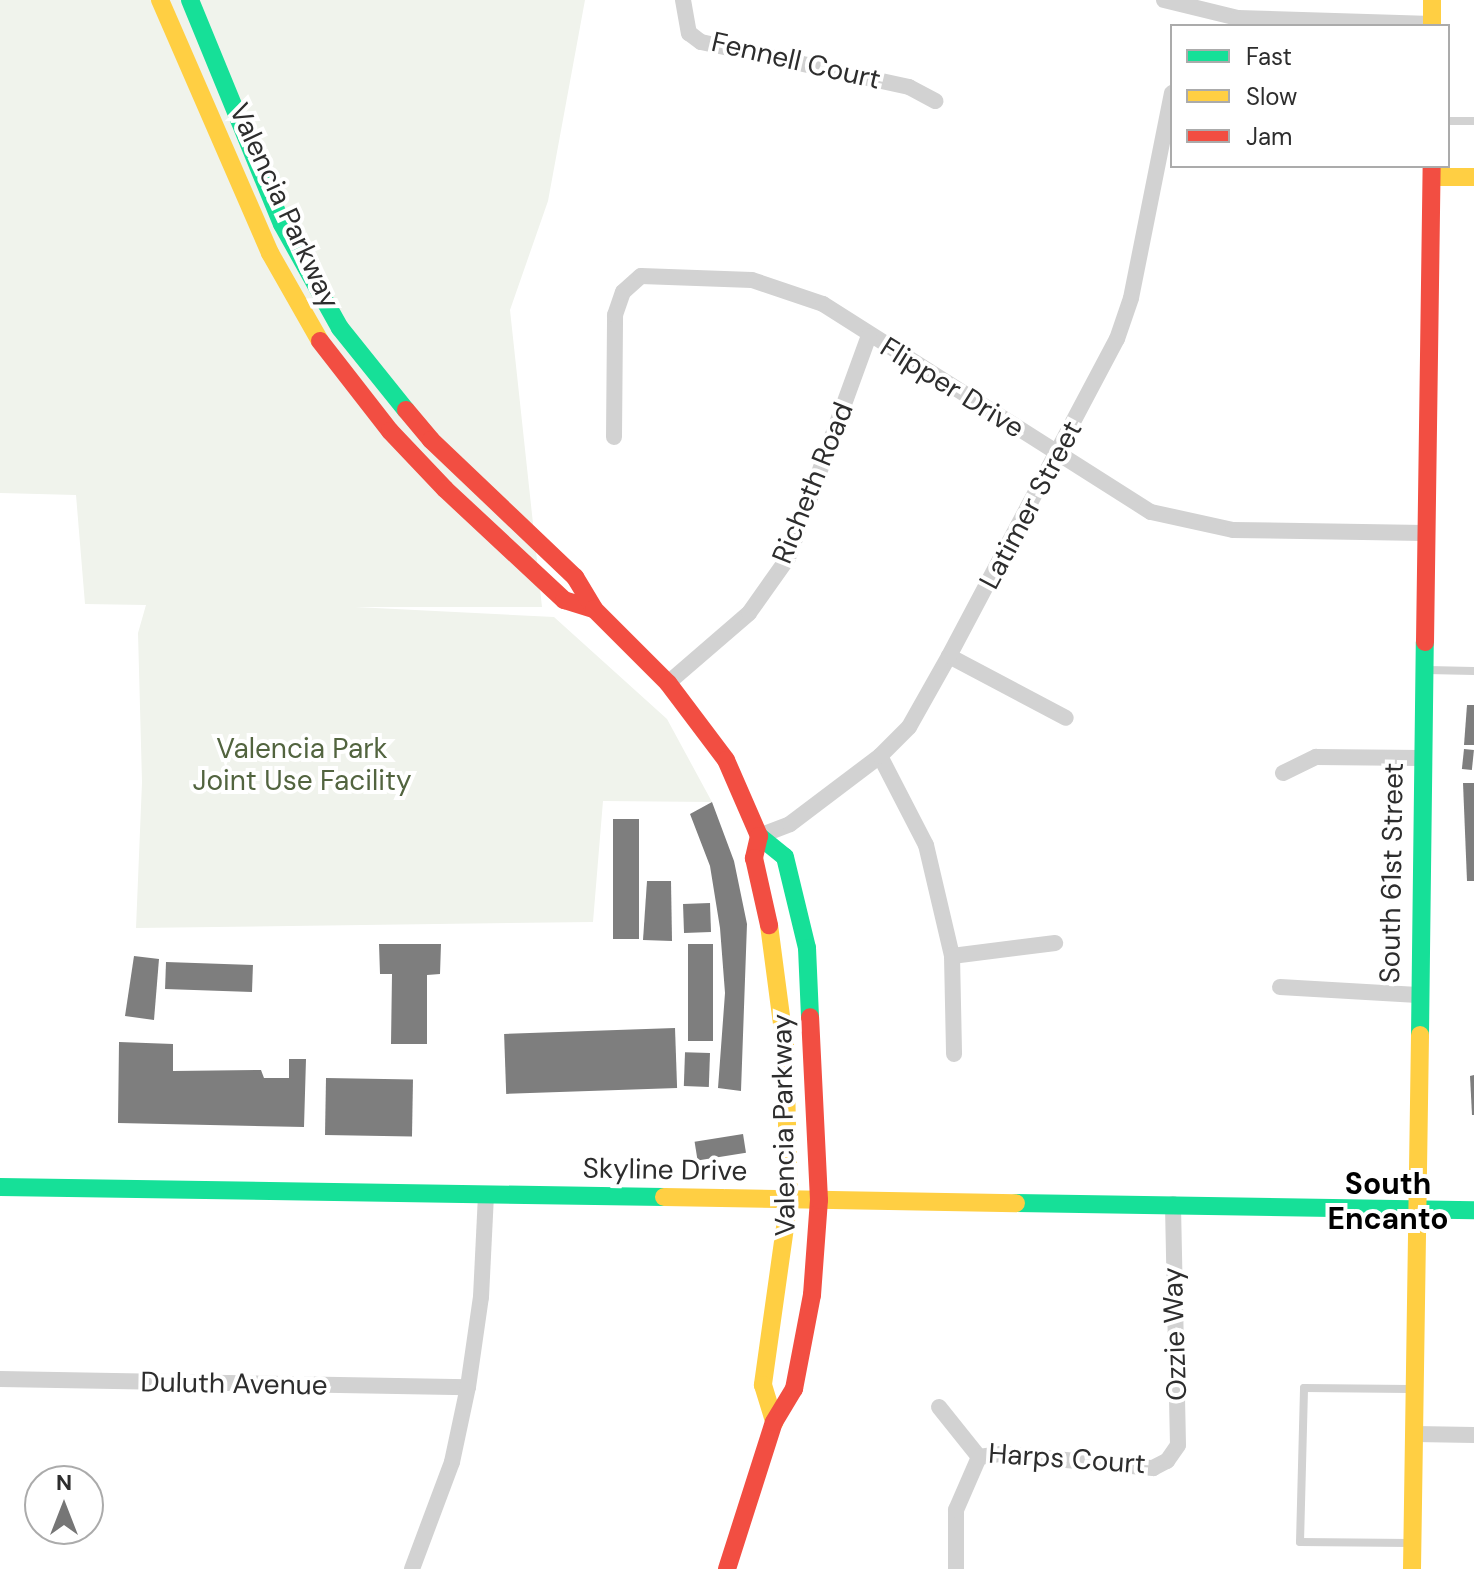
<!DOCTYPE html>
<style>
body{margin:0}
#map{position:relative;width:1474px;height:1569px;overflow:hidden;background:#fff;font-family:"DM Sans",sans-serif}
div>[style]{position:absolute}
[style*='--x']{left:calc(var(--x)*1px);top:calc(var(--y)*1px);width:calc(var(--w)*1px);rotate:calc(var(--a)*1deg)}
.green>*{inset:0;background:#f0f3ec}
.building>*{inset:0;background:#7e7e7e;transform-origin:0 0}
.lane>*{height:8px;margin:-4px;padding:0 4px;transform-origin:4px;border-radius:4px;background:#d2d2d2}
.street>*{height:16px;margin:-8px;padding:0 8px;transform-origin:8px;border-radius:8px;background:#d2d2d2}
.fast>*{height:18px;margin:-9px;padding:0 9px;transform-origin:9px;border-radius:9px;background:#16e098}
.slow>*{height:18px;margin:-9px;padding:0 9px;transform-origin:9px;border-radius:9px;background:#ffcf43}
.jam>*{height:18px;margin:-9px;padding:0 9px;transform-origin:9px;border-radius:9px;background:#f24e42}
span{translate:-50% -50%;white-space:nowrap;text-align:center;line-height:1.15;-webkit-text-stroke:8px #fff;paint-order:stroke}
.street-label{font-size:28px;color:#2d2d2d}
.park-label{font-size:28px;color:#52643f}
.neighbourhood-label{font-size:30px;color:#000;font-weight:700}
.legend{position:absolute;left:1170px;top:24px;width:280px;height:144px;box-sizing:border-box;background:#fff;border:2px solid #ababab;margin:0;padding:10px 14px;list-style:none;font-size:24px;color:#2d2d2d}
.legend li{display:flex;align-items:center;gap:16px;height:40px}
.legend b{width:40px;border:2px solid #ababab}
.north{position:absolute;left:24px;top:1465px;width:80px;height:80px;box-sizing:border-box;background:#fff;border:2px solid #ababab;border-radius:50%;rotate:0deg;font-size:22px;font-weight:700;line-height:32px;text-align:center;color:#2d2d2d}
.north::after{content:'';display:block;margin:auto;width:28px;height:36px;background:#767676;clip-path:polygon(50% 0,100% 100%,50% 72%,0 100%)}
</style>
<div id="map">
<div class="green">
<i style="clip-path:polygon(0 0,585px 0,548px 201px,510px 310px,542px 607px,355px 607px,554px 617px,667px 719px,712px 802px,603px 801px,593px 922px,136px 928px,142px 782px,138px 633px,146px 605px,85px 604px,76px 495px,0 493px)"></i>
</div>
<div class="building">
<i style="clip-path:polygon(1467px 705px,1474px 705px,1474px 745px,1464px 745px)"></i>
<i style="left:1464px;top:749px;width:10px;height:20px;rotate:6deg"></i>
<i style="clip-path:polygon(1463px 783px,1474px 783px,1474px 881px,1467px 881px)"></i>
<i style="clip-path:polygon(712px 802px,734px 861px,747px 924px,741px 1091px,718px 1088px,725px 993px,720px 928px,710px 866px,690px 814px)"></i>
<i style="left:613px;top:819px;width:26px;height:120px"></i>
<i style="clip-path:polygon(647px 881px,671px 881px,672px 941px,643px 940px)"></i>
<i style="left:710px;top:903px;width:29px;height:27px;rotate:88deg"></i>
<i style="clip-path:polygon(379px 944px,441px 944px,440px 974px,427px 975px,427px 1044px,391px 1044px,392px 974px,380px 974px)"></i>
<i style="left:713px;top:944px;width:97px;height:25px;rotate:90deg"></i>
<i style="clip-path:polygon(134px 956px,159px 959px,154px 1020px,125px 1016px)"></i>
<i style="left:166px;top:962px;width:87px;height:27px;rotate:2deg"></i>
<i style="left:675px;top:1028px;width:60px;height:171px;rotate:88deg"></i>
<i style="clip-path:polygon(119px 1042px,173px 1044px,173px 1071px,261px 1070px,264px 1078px,289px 1078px,289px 1059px,306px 1059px,304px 1127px,118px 1123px)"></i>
<i style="left:710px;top:1053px;width:34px;height:25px;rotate:92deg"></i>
<i style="clip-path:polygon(1474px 1075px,1474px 1115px,1472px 1115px,1470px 1076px)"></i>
<i style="left:326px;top:1078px;width:87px;height:57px;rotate:1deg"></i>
<i style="left:743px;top:1134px;width:19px;height:49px;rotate:81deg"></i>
</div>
<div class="lane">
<i style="--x:1448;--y:121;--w:26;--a:0"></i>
<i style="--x:1427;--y:670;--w:47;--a:1.2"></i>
<i style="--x:1410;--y:1543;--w:110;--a:-179.5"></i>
<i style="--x:1300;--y:1542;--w:154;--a:-88.5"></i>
<i style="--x:1304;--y:1388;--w:106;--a:0.5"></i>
</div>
<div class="street">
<i style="--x:683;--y:0;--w:34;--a:80"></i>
<i style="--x:689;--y:33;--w:15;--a:37"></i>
<i style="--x:701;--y:42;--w:213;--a:12.2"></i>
<i style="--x:909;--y:87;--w:30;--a:28"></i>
<i style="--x:1164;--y:0;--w:76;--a:13.7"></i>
<i style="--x:1238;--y:18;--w:194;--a:1.8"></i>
<i style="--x:614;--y:437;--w:122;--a:-89.5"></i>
<i style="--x:615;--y:315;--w:24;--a:-71"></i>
<i style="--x:623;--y:292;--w:24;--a:-42"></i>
<i style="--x:641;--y:276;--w:111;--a:2.1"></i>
<i style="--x:752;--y:280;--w:75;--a:18.7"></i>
<i style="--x:823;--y:304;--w:388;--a:32.4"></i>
<i style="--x:1151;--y:512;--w:84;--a:12.4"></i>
<i style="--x:1233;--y:530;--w:191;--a:0.9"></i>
<i style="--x:949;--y:656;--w:132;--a:27.9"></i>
<i style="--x:668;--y:683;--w:107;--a:-40.8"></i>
<i style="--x:749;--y:613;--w:67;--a:-54.7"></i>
<i style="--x:788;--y:558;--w:236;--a:-70"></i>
<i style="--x:880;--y:756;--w:100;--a:62.7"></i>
<i style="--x:926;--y:845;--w:114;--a:76.8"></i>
<i style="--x:952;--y:956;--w:98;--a:88.8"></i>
<i style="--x:1283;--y:773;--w:37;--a:-26"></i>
<i style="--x:1316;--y:757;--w:105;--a:0.5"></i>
<i style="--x:759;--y:836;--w:33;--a:-21"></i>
<i style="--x:790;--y:824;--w:113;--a:-37.1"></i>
<i style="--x:880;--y:756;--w:41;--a:-45"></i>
<i style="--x:909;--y:727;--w:81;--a:-60.6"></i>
<i style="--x:949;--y:656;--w:359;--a:-62.1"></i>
<i style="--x:1117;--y:339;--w:43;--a:-71.1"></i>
<i style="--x:1131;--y:298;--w:209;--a:-78.7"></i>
<i style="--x:952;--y:956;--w:104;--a:-7.2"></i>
<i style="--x:1280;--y:987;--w:138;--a:3.3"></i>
<i style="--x:0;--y:1379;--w:468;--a:1"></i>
<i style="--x:939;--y:1407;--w:64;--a:51.3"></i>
<i style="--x:979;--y:1457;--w:22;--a:-8"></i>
<i style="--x:1001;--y:1454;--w:153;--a:5.3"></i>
<i style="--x:1153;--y:1468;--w:16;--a:-27"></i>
<i style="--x:1167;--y:1461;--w:19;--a:-55"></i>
<i style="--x:1178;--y:1445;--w:241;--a:-91.2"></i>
<i style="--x:1415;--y:1434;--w:59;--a:1"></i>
<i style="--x:412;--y:1569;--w:114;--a:-69.5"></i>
<i style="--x:452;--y:1462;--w:77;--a:-78"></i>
<i style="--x:468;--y:1387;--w:91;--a:-81.8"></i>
<i style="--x:481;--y:1297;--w:103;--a:-87.2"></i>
<i style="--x:956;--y:1569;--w:59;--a:-90"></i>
<i style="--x:956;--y:1510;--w:58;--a:-66.5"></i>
</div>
<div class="fast">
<i style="--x:190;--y:0;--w:242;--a:67.7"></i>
<i style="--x:282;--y:224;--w:119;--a:60.9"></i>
<i style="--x:340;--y:328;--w:105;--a:51.2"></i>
<i style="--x:759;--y:836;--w:33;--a:39"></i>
<i style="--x:785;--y:857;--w:94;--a:76.4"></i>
<i style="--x:807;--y:948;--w:69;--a:87.5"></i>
<i style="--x:1420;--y:1035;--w:393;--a:-89.3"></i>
<i style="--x:0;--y:1187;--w:664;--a:0.86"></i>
<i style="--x:1016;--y:1203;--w:458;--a:0.9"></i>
</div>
<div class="slow">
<i style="--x:160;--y:0;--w:276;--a:66.5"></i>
<i style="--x:270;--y:253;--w:101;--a:60.4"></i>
<i style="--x:1432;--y:0;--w:26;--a:90"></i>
<i style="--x:1432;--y:177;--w:42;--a:0"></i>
<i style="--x:769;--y:925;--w:123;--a:82.5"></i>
<i style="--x:785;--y:1047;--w:152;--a:88.5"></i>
<i style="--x:789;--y:1199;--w:188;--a:98"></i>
<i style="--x:763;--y:1385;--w:39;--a:73"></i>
<i style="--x:664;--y:1197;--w:352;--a:1"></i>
<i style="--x:1412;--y:1569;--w:534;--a:-89.14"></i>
</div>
<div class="jam">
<i style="--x:320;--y:341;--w:114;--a:52.1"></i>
<i style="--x:390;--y:431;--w:80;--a:46.5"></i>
<i style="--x:445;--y:489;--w:163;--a:43"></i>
<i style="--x:564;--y:600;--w:31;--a:17"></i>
<i style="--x:406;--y:410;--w:39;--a:50"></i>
<i style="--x:431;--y:440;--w:199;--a:43.6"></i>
<i style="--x:575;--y:577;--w:37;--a:59"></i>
<i style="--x:594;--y:609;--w:105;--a:45"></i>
<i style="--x:668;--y:683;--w:96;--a:53"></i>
<i style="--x:726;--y:760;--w:83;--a:66.5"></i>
<i style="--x:759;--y:836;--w:23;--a:103"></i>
<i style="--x:754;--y:858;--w:69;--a:77.4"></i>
<i style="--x:1425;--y:642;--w:476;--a:-89.2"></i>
<i style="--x:727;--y:1569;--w:154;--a:-72.3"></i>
<i style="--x:774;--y:1422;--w:39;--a:-59"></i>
<i style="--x:794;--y:1389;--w:96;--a:-79.2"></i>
<i style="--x:812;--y:1295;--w:95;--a:-85.8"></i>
<i style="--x:819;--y:1200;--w:183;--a:-92.8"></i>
</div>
<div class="street-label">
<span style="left:796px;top:61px;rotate:13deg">Fennell Court</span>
<span style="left:284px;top:206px;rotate:65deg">Valencia Parkway</span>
<span style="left:952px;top:388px;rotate:32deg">Flipper Drive</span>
<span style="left:813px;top:483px;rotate:-68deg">Richeth Road</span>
<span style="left:1031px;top:505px;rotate:-62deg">Latimer Street</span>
<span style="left:1392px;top:873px;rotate:-89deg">South 61st Street</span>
<span style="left:784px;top:1125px;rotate:-91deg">Valencia Parkway</span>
<span style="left:665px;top:1170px;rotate:1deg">Skyline Drive</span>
<span style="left:1175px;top:1334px;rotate:-92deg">Ozzie Way</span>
<span style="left:234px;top:1384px;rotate:1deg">Duluth Avenue</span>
<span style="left:1067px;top:1459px;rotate:4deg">Harps Court</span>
</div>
<div class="park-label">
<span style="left:302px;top:765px">Valencia Park<br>Joint Use Facility</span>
</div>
<div class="neighbourhood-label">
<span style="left:1388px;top:1201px">South<br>Encanto</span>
</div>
<ul class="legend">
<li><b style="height:10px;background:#16e098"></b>Fast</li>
<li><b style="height:10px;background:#ffcf43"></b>Slow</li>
<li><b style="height:10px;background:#f24e42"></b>Jam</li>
</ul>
<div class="north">N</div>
</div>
